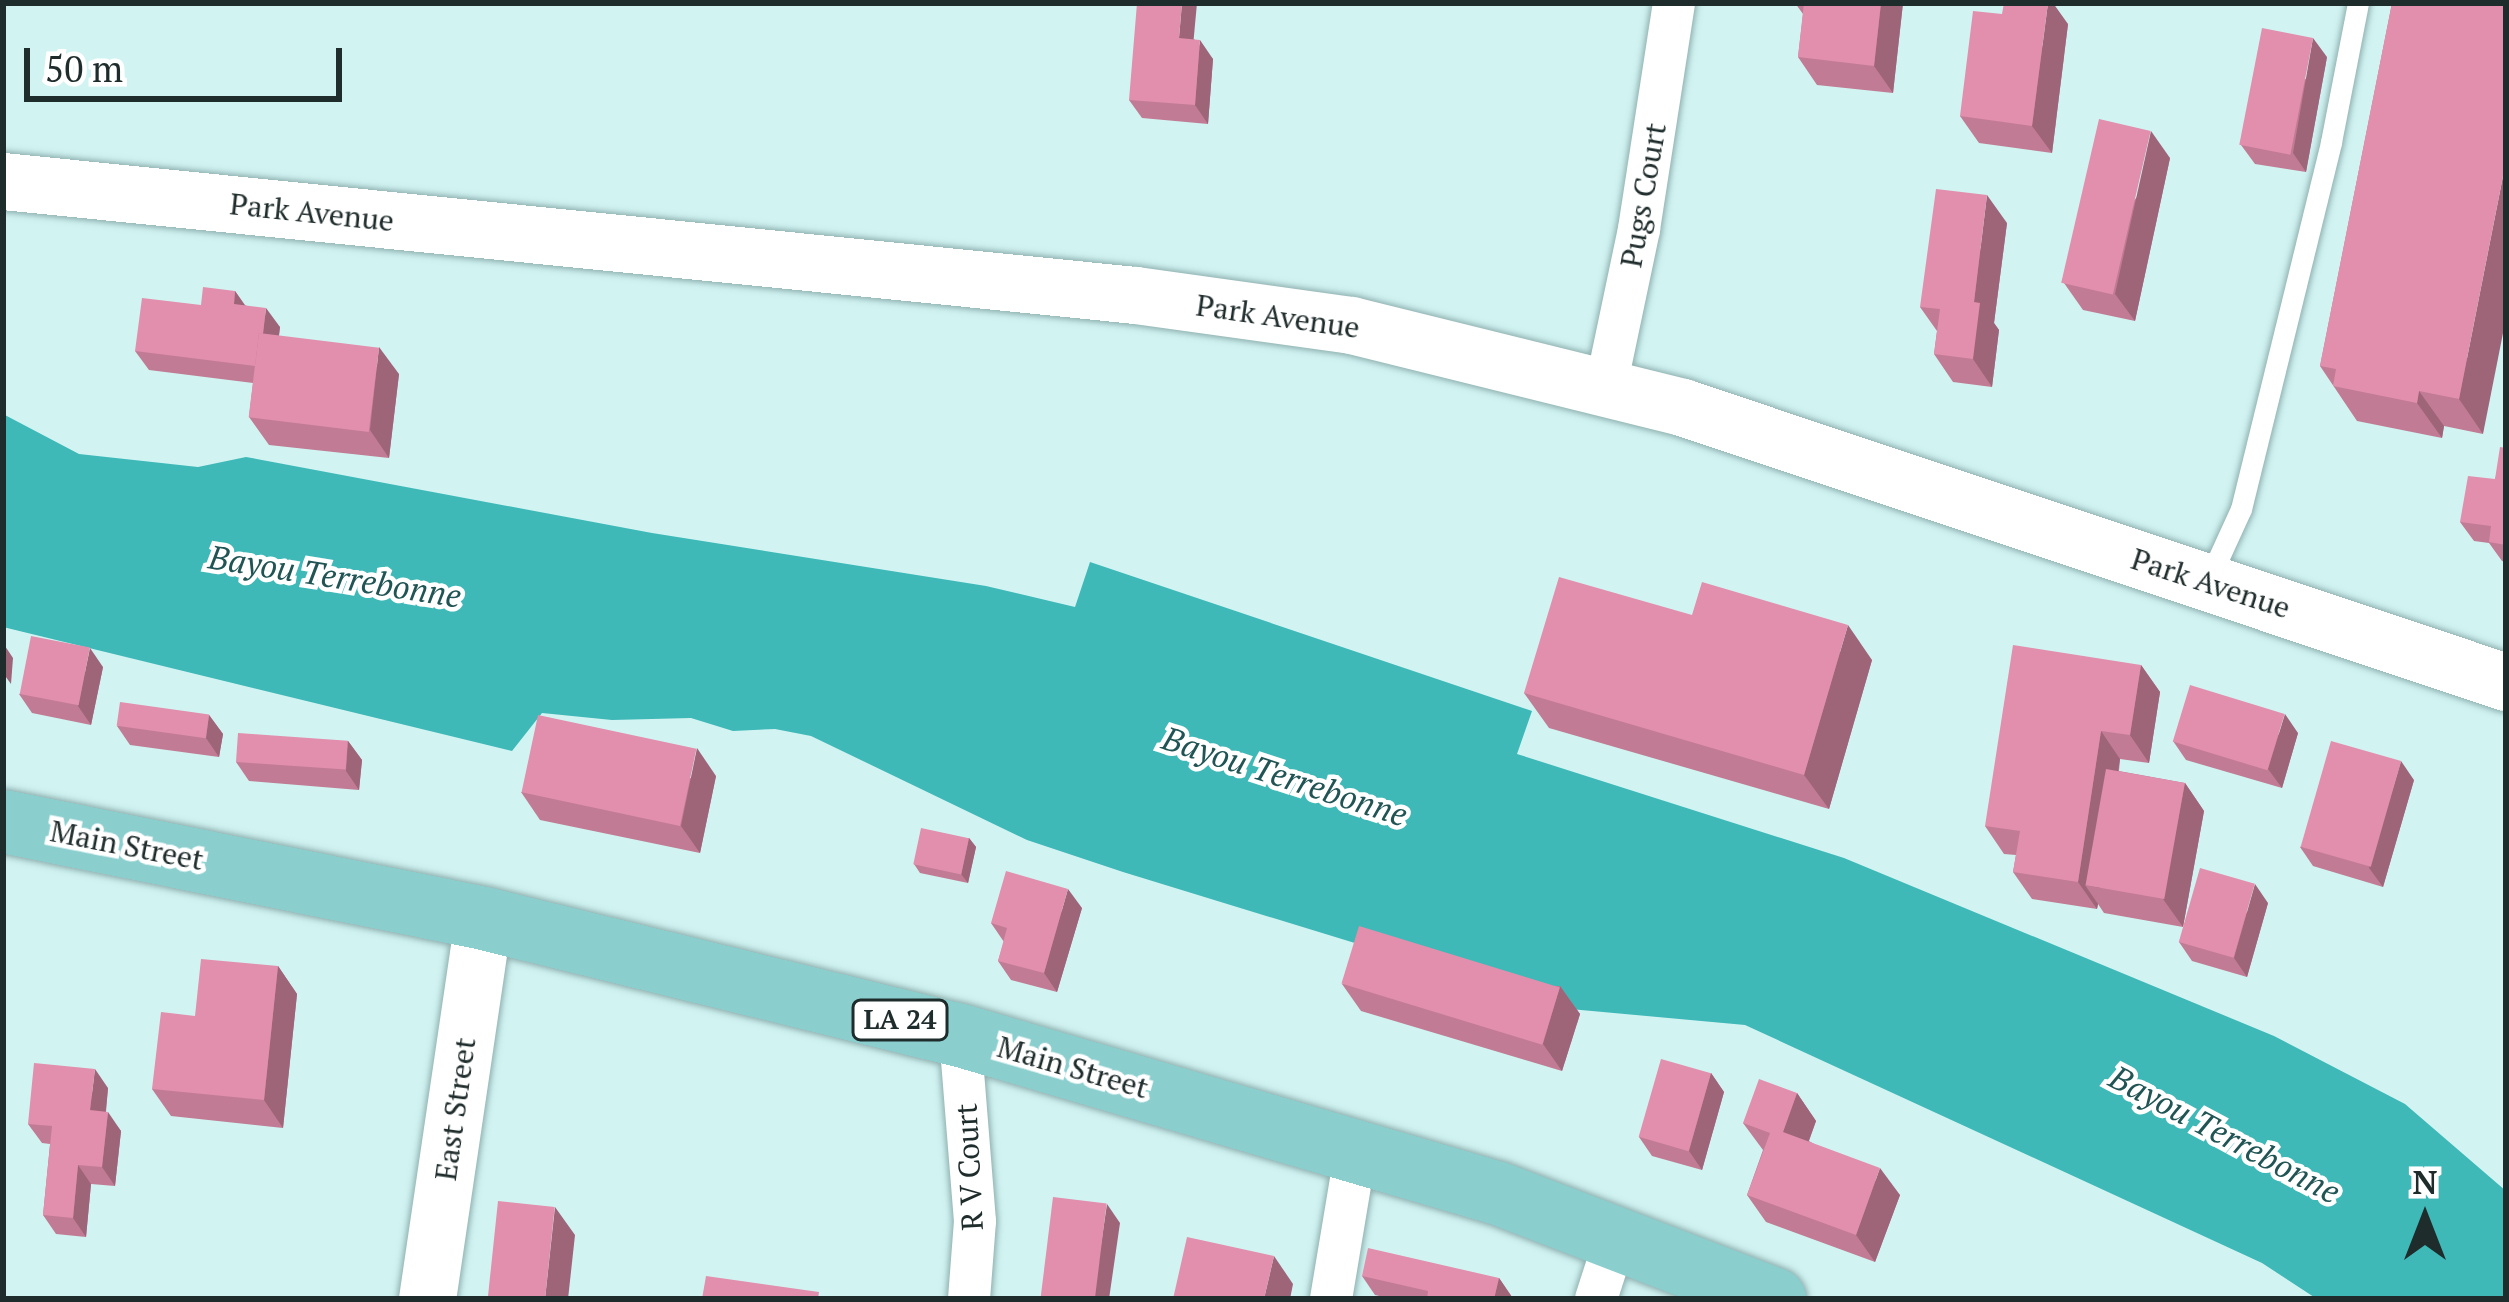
<!DOCTYPE html>
<style>
body{margin:0}
#map{position:relative;width:2509px;height:1302px;overflow:hidden;background:#d1f4f3;font-family:"PT Serif",serif}
div>[style]{position:absolute}
[style*='--x']{left:calc(var(--x)*1px);top:calc(var(--y)*1px);width:calc(var(--w)*1px);rotate:calc(var(--a)*1deg)}
.water>*{inset:0;background:#3fb8b8}
.roads{filter:drop-shadow(0 0 3px #8fb0af) drop-shadow(0 0 3px #8fb0af)}
.lane>*{height:21px;margin:-10.5px;padding:0 10.5px;transform-origin:10.5px;border-radius:10.5px;background:#fff}
.street>*{height:42px;margin:-21px;padding:0 21px;transform-origin:21px;border-radius:21px;background:#fff}
.secondary>*{height:57px;margin:-28.5px;padding:0 28.5px;transform-origin:28.5px;border-radius:28.5px;background:#fff}
.primary>*{height:63px;margin:-31.5px;padding:0 31.5px;transform-origin:31.5px;border-radius:31.5px;background:#8bcece}
.wall>*{inset:0;background:#c27b94}
.shaded-wall>*{inset:0;background:#9e6478}
.building>*{inset:0;background:#e18fac;transform-origin:0 0}
span{translate:-50% -50%;white-space:nowrap;text-align:center;line-height:1.15;-webkit-text-stroke:9px #fff;paint-order:stroke}
.shield-label span{padding:3px 9px;background:#fff;border:3px solid;border-radius:9px;-webkit-text-stroke-width:0}
.shield-label{font-size:27px;color:#1f2c2c;font-weight:700}
.street-label{font-size:30px;color:#1f2c2c}
.water-label{font-size:33px;color:#215454;font-style:italic}
.frame{position:absolute;inset:0;border:6px solid #1f2c2c;pointer-events:none}
.north{position:absolute;left:2365px;top:1158px;width:120px;height:120px;-webkit-text-stroke:9px #fff;paint-order:stroke;rotate:0deg;font-size:33px;font-weight:700;line-height:48px;text-align:center;color:#1f2c2c}
.north::after{content:'';display:block;margin:auto;width:42px;height:54px;background:#1f2c2c;clip-path:polygon(50% 0,100% 100%,50% 72%,0 100%)}
.scale{position:absolute;left:24px;top:48px;width:318px;height:54px;box-sizing:border-box;border:6px solid #1f2c2c;border-top:0;padding-left:15px;font-size:36px;line-height:42px;white-space:nowrap;color:#1f2c2c;-webkit-text-stroke:9px #fff;paint-order:stroke}
</style>
<div id="map">
<div class="water">
<i style="clip-path:polygon(3px 414px,79px 454px,198px 467px,246px 457px,652px 533px,986px 586px,1075px 607px,1090px 562px,1532px 711px,1517px 754px,1844px 858px,2274px 1036px,2405px 1104px,2506px 1191px,2506px 1299px,2317px 1299px,2262px 1263px,1745px 1025px,1570px 1009px,1123px 872px,1027px 840px,811px 736px,775px 729px,733px 731px,691px 718px,612px 720px,542px 713px,512px 751px,3px 627px)"></i>
</div>
<div class="roads">
<div class="lane">
<i style="--x:2208;--y:581;--w:79;--a:-65.4"></i>
<i style="--x:2241;--y:509;--w:378;--a:-76.2"></i>
<i style="--x:2331;--y:142;--w:142;--a:-79"></i>
</div>
<div class="street">
<i style="--x:1606;--y:386;--w:160;--a:-78.1"></i>
<i style="--x:1639;--y:229;--w:229;--a:-81.2"></i>
<i style="--x:960;--y:1035;--w:187;--a:85.4"></i>
<i style="--x:975;--y:1221;--w:78;--a:94.4"></i>
<i style="--x:1331;--y:1299;--w:152;--a:-80.5"></i>
<i style="--x:1596;--y:1299;--w:65;--a:-72.1"></i>
</div>
<div class="secondary">
<i style="--x:3;--y:181;--w:1138;--a:5.75"></i>
<i style="--x:1135;--y:295;--w:218;--a:7.9"></i>
<i style="--x:1351;--y:325;--w:341;--a:13.9"></i>
<i style="--x:1682;--y:407;--w:869;--a:18.46"></i>
<i style="--x:427;--y:1299;--w:385;--a:-81.6"></i>
</div>
<div class="primary">
<i style="--x:3;--y:821;--w:490;--a:11.4"></i>
<i style="--x:483;--y:918;--w:491;--a:13.8"></i>
<i style="--x:960;--y:1035;--w:561;--a:16.37"></i>
<i style="--x:1498;--y:1193;--w:296;--a:21"></i>
</div>
</div>
<div class="wall">
<i style="clip-path:polygon(1795px 3px,1903px 3px,1893px 93px,1817px 85px,1798px 57px,1803px 14px)"></i>
<i style="clip-path:polygon(2392px 3px,2483px 434px,2444px 426px,2442px 438px,2357px 421px,2320px 366px)"></i>
<i style="clip-path:polygon(2068px 24px,2052px 153px,1979px 143px,1960px 116px)"></i>
<i style="clip-path:polygon(1194px 39px,1213px 59px,1208px 124px,1142px 118px,1129px 100px)"></i>
<i style="clip-path:polygon(2327px 57px,2306px 172px,2255px 164px,2241px 145px)"></i>
<i style="clip-path:polygon(2170px 158px,2135px 321px,2083px 310px,2064px 283px)"></i>
<i style="clip-path:polygon(2007px 223px,1994px 323px,1999px 330px,1992px 387px,1953px 382px,1934px 354px,1937px 331px,1920px 307px)"></i>
<i style="clip-path:polygon(235px 291px,245px 305px,280px 327px,279px 336px,399px 374px,389px 458px,269px 445px,249px 417px,253px 383px,149px 370px,135px 351px,201px 305px)"></i>
<i style="clip-path:polygon(2506px 448px,2506px 562px,2502px 561px,2489px 543px,2474px 541px,2460px 522px,2495px 479px)"></i>
<i style="clip-path:polygon(1692px 615px,1872px 660px,1829px 809px,1549px 728px,1524px 693px)"></i>
<i style="clip-path:polygon(2141px 665px,2160px 692px,2149px 763px,2120px 759px,2119px 771px,2185px 783px,2204px 811px,2183px 927px,2104px 913px,2098px 904px,2097px 909px,2032px 899px,2013px 872px,2016px 855px,2004px 854px,1985px 826px)"></i>
<i style="clip-path:polygon(103px 667px,91px 725px,32px 713px,19px 694px)"></i>
<i style="clip-path:polygon(209px 715px,223px 734px,219px 757px,130px 745px,117px 726px)"></i>
<i style="clip-path:polygon(2298px 733px,2282px 788px,2186px 760px,2173px 741px)"></i>
<i style="clip-path:polygon(348px 741px,362px 760px,359px 790px,249px 781px,236px 762px)"></i>
<i style="clip-path:polygon(716px 776px,700px 853px,540px 820px,521px 792px)"></i>
<i style="clip-path:polygon(2414px 780px,2383px 887px,2313px 866px,2300px 847px)"></i>
<i style="clip-path:polygon(969px 838px,976px 847px,968px 883px,920px 873px,914px 864px)"></i>
<i style="clip-path:polygon(2268px 903px,2247px 977px,2192px 961px,2179px 942px)"></i>
<i style="clip-path:polygon(1082px 908px,1057px 992px,1011px 980px,998px 961px,1004px 942px,991px 923px)"></i>
<i style="clip-path:polygon(278px 966px,297px 994px,283px 1128px,171px 1116px,152px 1089px,195px 1016px)"></i>
<i style="clip-path:polygon(1342px 984px,1560px 986px,1580px 1014px,1562px 1071px,1361px 1011px)"></i>
<i style="clip-path:polygon(1711px 1073px,1724px 1092px,1702px 1170px,1652px 1156px,1639px 1137px)"></i>
<i style="clip-path:polygon(108px 1088px,106px 1112px,121px 1131px,115px 1186px,91px 1184px,86px 1237px,56px 1234px,43px 1215px,50px 1144px,42px 1143px,28px 1124px)"></i>
<i style="clip-path:polygon(1797px 1093px,1816px 1121px,1809px 1141px,1900px 1195px,1875px 1262px,1766px 1222px,1747px 1195px,1763px 1150px,1743px 1123px)"></i>
<i style="clip-path:polygon(1362px 1276px,1499px 1278px,1512px 1297px,1511px 1299px,1392px 1299px,1375px 1295px)"></i>
</div>
<div class="shaded-wall">
<i style="clip-path:polygon(1182px 3px,1197px 3px,1192px 57px,1179px 38px)"></i>
<i style="clip-path:polygon(1881px 3px,1903px 3px,1893px 93px,1874px 66px)"></i>
<i style="clip-path:polygon(2048px 3px,2053px 3px,2068px 24px,2052px 153px,2032px 126px)"></i>
<i style="clip-path:polygon(2313px 38px,2327px 57px,2306px 172px,2293px 153px)"></i>
<i style="clip-path:polygon(1200px 40px,1213px 59px,1208px 124px,1195px 105px)"></i>
<i style="clip-path:polygon(2151px 131px,2170px 158px,2135px 321px,2115px 294px)"></i>
<i style="clip-path:polygon(2506px 161px,2506px 318px,2483px 434px,2459px 399px)"></i>
<i style="clip-path:polygon(1987px 195px,2007px 223px,1994px 323px,1999px 330px,1992px 387px,1973px 359px,1974px 302px)"></i>
<i style="clip-path:polygon(235px 291px,248px 310px,234px 304px)"></i>
<i style="clip-path:polygon(266px 308px,280px 327px,272px 385px,259px 366px)"></i>
<i style="clip-path:polygon(379px 347px,399px 374px,389px 458px,370px 430px)"></i>
<i style="clip-path:polygon(2419px 391px,2444px 426px,2442px 438px,2417px 403px)"></i>
<i style="clip-path:polygon(1848px 625px,1872px 660px,1829px 809px,1804px 775px)"></i>
<i style="clip-path:polygon(3px 643px,13px 658px,11px 684px,3px 673px)"></i>
<i style="clip-path:polygon(90px 648px,103px 667px,91px 725px,78px 706px)"></i>
<i style="clip-path:polygon(2141px 665px,2160px 692px,2149px 763px,2130px 735px)"></i>
<i style="clip-path:polygon(2285px 714px,2298px 733px,2282px 788px,2268px 769px)"></i>
<i style="clip-path:polygon(209px 715px,223px 734px,219px 757px,206px 738px)"></i>
<i style="clip-path:polygon(2101px 731px,2120px 759px,2100px 888px,2085px 885px,2098px 904px,2097px 909px,2078px 882px)"></i>
<i style="clip-path:polygon(348px 741px,362px 760px,359px 790px,346px 771px)"></i>
<i style="clip-path:polygon(697px 748px,716px 776px,700px 853px,681px 826px)"></i>
<i style="clip-path:polygon(2401px 761px,2414px 780px,2383px 887px,2369px 868px)"></i>
<i style="clip-path:polygon(2185px 783px,2204px 811px,2183px 927px,2163px 899px)"></i>
<i style="clip-path:polygon(969px 838px,976px 847px,968px 883px,961px 874px)"></i>
<i style="clip-path:polygon(2255px 884px,2268px 903px,2247px 977px,2234px 958px)"></i>
<i style="clip-path:polygon(1068px 889px,1082px 908px,1057px 992px,1044px 973px)"></i>
<i style="clip-path:polygon(278px 966px,297px 994px,283px 1128px,264px 1100px)"></i>
<i style="clip-path:polygon(1560px 986px,1580px 1014px,1562px 1071px,1543px 1044px)"></i>
<i style="clip-path:polygon(95px 1069px,108px 1088px,104px 1129px,90px 1110px)"></i>
<i style="clip-path:polygon(1711px 1073px,1724px 1092px,1702px 1170px,1689px 1151px)"></i>
<i style="clip-path:polygon(1797px 1093px,1816px 1121px,1802px 1159px,1783px 1132px)"></i>
<i style="clip-path:polygon(108px 1112px,121px 1131px,115px 1186px,102px 1167px)"></i>
<i style="clip-path:polygon(78px 1165px,91px 1184px,86px 1237px,73px 1218px)"></i>
<i style="clip-path:polygon(1880px 1168px,1900px 1195px,1875px 1262px,1856px 1235px)"></i>
<i style="clip-path:polygon(1107px 1204px,1120px 1223px,1109px 1299px,1093px 1299px)"></i>
<i style="clip-path:polygon(555px 1207px,575px 1235px,568px 1299px,545px 1299px)"></i>
<i style="clip-path:polygon(1274px 1256px,1293px 1284px,1290px 1299px,1264px 1299px)"></i>
<i style="clip-path:polygon(1499px 1278px,1512px 1297px,1511px 1299px,1494px 1299px)"></i>
</div>
<div class="building">
<i style="clip-path:polygon(1137px 3px,1182px 3px,1179px 38px,1200px 40px,1195px 105px,1129px 100px)"></i>
<i style="clip-path:polygon(1804px 3px,1881px 3px,1874px 66px,1798px 57px)"></i>
<i style="clip-path:polygon(2004px 3px,2048px 3px,2032px 126px,1960px 116px,1973px 11px,2002px 14px)"></i>
<i style="clip-path:polygon(2392px 3px,2506px 3px,2506px 161px,2459px 399px,2419px 391px,2417px 403px,2333px 386px,2336px 369px,2320px 366px)"></i>
<i style="left:2262px;top:28px;width:52px;height:119px;rotate:11deg"></i>
<i style="left:2099px;top:119px;width:53px;height:168px;rotate:13deg"></i>
<i style="clip-path:polygon(1936px 189px,1987px 195px,1974px 302px,1980px 303px,1973px 359px,1934px 354px,1940px 309px,1920px 307px)"></i>
<i style="clip-path:polygon(203px 287px,235px 291px,234px 304px,266px 308px,263px 334px,259px 333px,255px 366px,135px 351px,142px 298px,201px 305px)"></i>
<i style="left:259px;top:333px;width:121px;height:85px;rotate:7deg"></i>
<i style="clip-path:polygon(2500px 447px,2506px 448px,2506px 545px,2489px 542px,2491px 526px,2460px 522px,2468px 476px,2495px 479px)"></i>
<i style="clip-path:polygon(1559px 577px,1692px 615px,1702px 582px,1848px 625px,1804px 775px,1524px 693px)"></i>
<i style="left:31px;top:636px;width:60px;height:59px;rotate:11deg"></i>
<i style="clip-path:polygon(2013px 645px,2141px 665px,2130px 735px,2101px 731px,2078px 882px,2013px 872px,2020px 831px,1985px 826px)"></i>
<i style="left:2190px;top:685px;width:99px;height:59px;rotate:17deg"></i>
<i style="left:120px;top:702px;width:90px;height:24px;rotate:8deg"></i>
<i style="left:538px;top:715px;width:162px;height:79px;rotate:12deg"></i>
<i style="left:238px;top:733px;width:110px;height:29px;rotate:4deg"></i>
<i style="left:2331px;top:741px;width:73px;height:110px;rotate:16deg"></i>
<i style="left:2106px;top:769px;width:80px;height:118px;rotate:10deg"></i>
<i style="left:921px;top:828px;width:49px;height:37px;rotate:12deg"></i>
<i style="left:2200px;top:868px;width:57px;height:77px;rotate:16deg"></i>
<i style="clip-path:polygon(1006px 871px,1068px 889px,1044px 973px,998px 961px,1007px 928px,991px 923px)"></i>
<i style="left:1359px;top:926px;width:210px;height:60px;rotate:17deg"></i>
<i style="clip-path:polygon(201px 959px,278px 966px,264px 1100px,152px 1089px,161px 1012px,195px 1016px)"></i>
<i style="left:1661px;top:1059px;width:52px;height:81px;rotate:16deg"></i>
<i style="clip-path:polygon(34px 1063px,95px 1069px,90px 1110px,108px 1112px,102px 1167px,78px 1165px,73px 1218px,43px 1215px,52px 1126px,28px 1124px)"></i>
<i style="clip-path:polygon(1759px 1079px,1797px 1093px,1783px 1132px,1880px 1168px,1856px 1235px,1747px 1195px,1770px 1133px,1743px 1123px)"></i>
<i style="left:1053px;top:1197px;width:54px;height:103px;rotate:7deg"></i>
<i style="left:498px;top:1201px;width:57px;height:99px;rotate:6deg"></i>
<i style="clip-path:polygon(1187px 1237px,1274px 1256px,1264px 1299px,1173px 1299px)"></i>
<i style="clip-path:polygon(1368px 1248px,1499px 1278px,1494px 1299px,1427px 1299px,1428px 1291px,1362px 1276px)"></i>
<i style="clip-path:polygon(706px 1276px,819px 1292px,818px 1299px,702px 1299px)"></i>
</div>
<div class="shield-label">
<span style="left:900px;top:1020px">LA 24</span>
</div>
<div class="street-label">
<span style="left:1643px;top:195px;rotate:-80deg">Pugs Court</span>
<span style="left:312px;top:212px;rotate:6deg">Park Avenue</span>
<span style="left:1278px;top:316px;rotate:8deg">Park Avenue</span>
<span style="left:2211px;top:583px;rotate:18deg">Park Avenue</span>
<span style="left:127px;top:845px;rotate:11deg">Main Street</span>
<span style="left:1073px;top:1067px;rotate:16deg">Main Street</span>
<span style="left:455px;top:1109px;rotate:-82deg">East Street</span>
<span style="left:969px;top:1167px;rotate:-93deg">R V Court</span>
</div>
<div class="water-label">
<span style="left:335px;top:576px;rotate:9deg">Bayou Terrebonne</span>
<span style="left:1285px;top:776px;rotate:18deg">Bayou Terrebonne</span>
<span style="left:2225px;top:1134px;rotate:28deg">Bayou Terrebonne</span>
</div>
<div class="frame"></div>
<div class="north">N</div>
<div class="scale">50 m</div>
</div>
